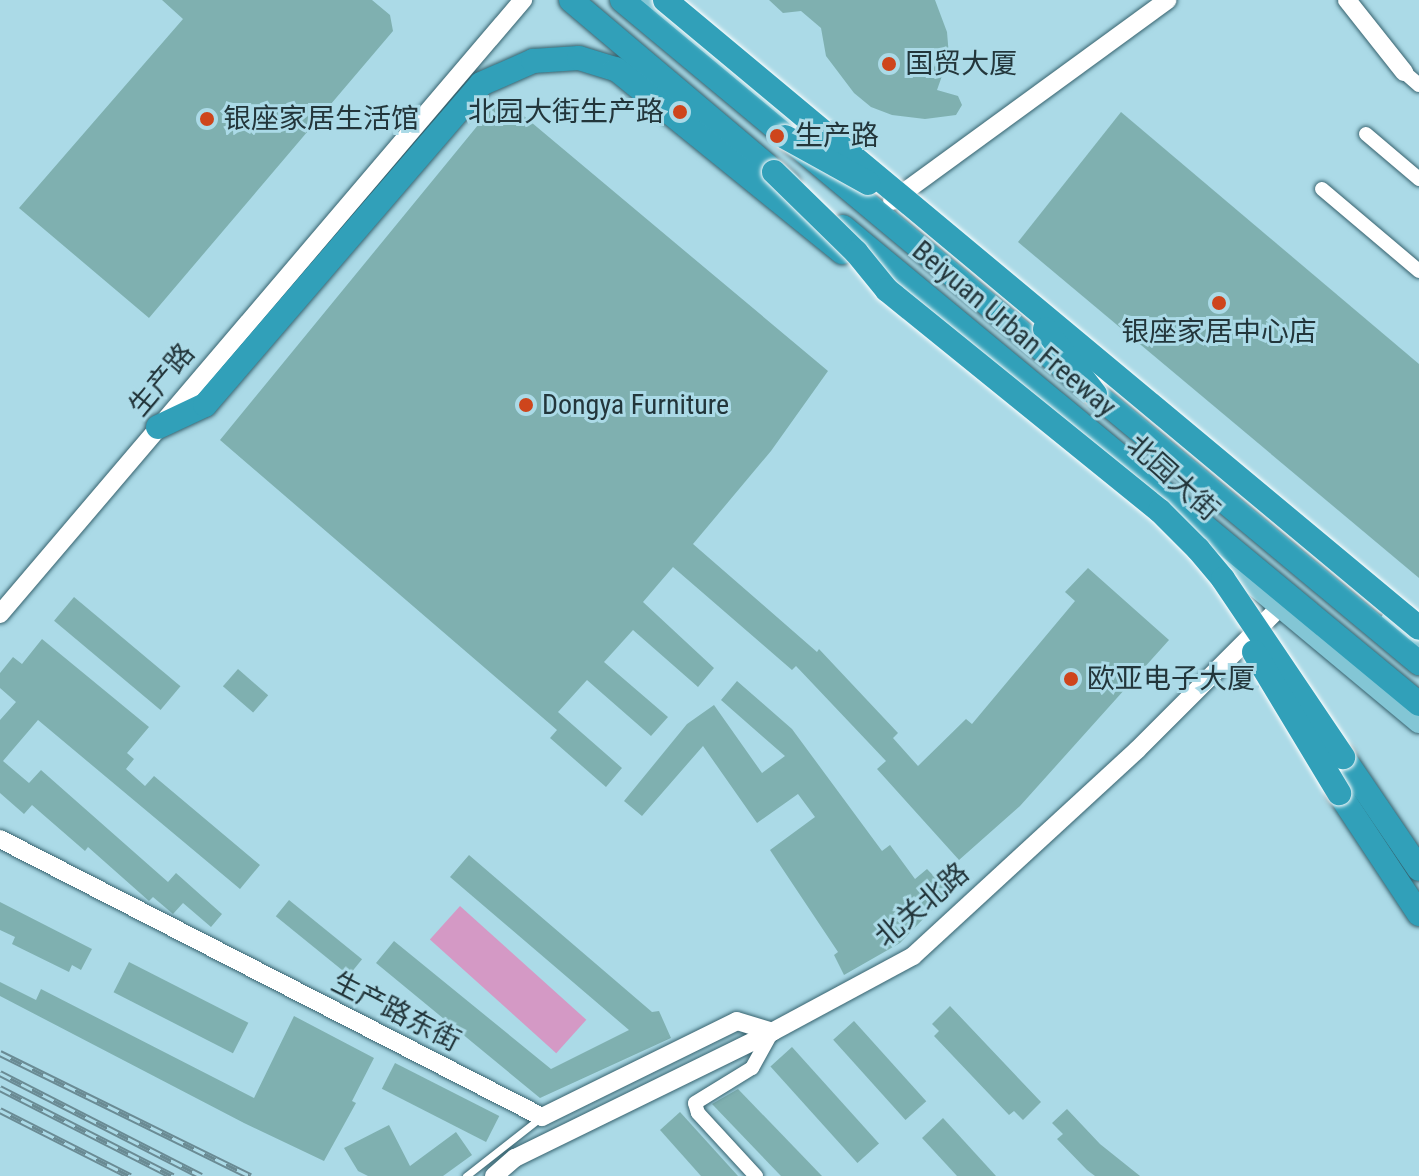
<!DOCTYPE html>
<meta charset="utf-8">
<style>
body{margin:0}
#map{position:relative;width:1419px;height:1176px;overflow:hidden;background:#abdae7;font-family:"Roboto Condensed","Noto Sans SC",sans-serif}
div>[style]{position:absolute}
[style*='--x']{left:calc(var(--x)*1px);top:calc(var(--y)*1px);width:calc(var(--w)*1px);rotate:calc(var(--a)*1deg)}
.green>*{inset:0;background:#d499c5;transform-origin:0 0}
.building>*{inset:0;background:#7fb0b0;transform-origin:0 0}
.roads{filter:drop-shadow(0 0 2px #36626e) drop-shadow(0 0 2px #36626e)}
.lane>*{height:7px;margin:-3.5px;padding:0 3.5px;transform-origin:3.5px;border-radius:3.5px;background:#fff}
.street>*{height:14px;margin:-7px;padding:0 7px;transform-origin:7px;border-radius:7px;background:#fff}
.secondary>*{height:18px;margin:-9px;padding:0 9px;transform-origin:9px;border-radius:9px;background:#fff}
.primary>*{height:20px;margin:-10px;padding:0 10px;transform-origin:10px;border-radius:10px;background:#83c6d5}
.highway>*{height:24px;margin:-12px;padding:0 12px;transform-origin:12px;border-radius:12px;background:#31a0b9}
.rail>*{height:7px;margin-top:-3.5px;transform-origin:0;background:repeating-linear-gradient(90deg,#abdae7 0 12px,#6a8b94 0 24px);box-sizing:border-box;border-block:2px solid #6a8b94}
.bridges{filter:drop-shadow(0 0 2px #fff) drop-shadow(0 0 2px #fff)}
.highway-bridge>*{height:24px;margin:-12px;padding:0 12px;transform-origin:12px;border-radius:12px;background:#31a0b9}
.dots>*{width:22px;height:22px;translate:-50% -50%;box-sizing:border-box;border:4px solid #abdae7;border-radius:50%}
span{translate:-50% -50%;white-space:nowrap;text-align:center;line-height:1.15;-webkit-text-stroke:6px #abdae7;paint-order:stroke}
.poi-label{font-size:28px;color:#23363b}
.left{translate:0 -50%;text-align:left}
.right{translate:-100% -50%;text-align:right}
.street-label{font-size:28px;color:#23363b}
</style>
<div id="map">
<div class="green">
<i style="left:460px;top:906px;width:170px;height:45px;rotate:42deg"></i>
</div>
<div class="building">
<i style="clip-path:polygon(162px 0,372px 0,390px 15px,393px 31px,149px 318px,19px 208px,183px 19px)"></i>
<i style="clip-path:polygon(769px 0,935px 0,947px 32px,949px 56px,937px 90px,958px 96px,962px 105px,956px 115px,925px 119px,892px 115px,871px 107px,854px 93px,826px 56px,821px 28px,801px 11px,783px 13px)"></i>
<i style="clip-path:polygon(501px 97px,828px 371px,771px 451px,693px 544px,817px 652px,819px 649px,898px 733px,893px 738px,918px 766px,966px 719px,972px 724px,1075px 601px,1065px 592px,1088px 568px,1169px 640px,1020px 806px,959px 860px,877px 769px,886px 761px,796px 666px,792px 670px,673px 567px,643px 602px,714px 668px,698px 687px,633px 630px,604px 662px,668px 717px,651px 736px,587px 680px,558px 712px,622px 768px,606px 787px,550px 738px,557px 730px,220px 440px)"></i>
<i style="clip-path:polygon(1121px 112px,1419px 364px,1419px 578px,1018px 242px)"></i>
<i style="left:74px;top:597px;width:139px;height:31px;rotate:40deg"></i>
<i style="clip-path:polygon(42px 639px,149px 727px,127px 753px,134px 759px,126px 769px,145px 786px,154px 776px,260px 865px,240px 889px,38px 720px,3px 761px,29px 783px,41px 770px,168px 882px,176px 873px,222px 914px,211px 927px,183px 903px,173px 914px,153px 897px,149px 901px,88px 847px,85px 851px,32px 805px,24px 814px,0 793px,0 720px,16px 702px,0 688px,0 673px,13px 657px,22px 664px)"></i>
<i style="left:238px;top:669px;width:40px;height:23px;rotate:41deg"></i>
<i style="clip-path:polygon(737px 681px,792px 729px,882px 851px,890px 845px,915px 879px,927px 869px,949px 892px,900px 943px,844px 975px,834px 955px,838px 952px,770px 850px,815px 817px,798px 794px,757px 823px,703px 746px,642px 816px,624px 801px,687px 724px,714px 705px,762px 773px,785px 756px,721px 700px)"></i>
<i style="clip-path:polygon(469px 855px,652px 1012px,659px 1011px,671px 1038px,540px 1098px,376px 963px,394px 941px,551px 1069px,629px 1030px,450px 877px)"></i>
<i style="left:289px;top:900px;width:94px;height:21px;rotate:39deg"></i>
<i style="clip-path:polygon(0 902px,92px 949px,81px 970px,72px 965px,69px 972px,12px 944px,15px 937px,0 930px)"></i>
<i style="left:129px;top:962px;width:134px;height:34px;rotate:27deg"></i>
<i style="clip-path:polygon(0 982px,36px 1000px,41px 989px,254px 1098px,294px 1016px,374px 1058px,352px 1101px,356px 1103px,324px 1161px,244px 1123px,0 996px)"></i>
<i style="clip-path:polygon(950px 1006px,1041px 1102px,1023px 1120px,1014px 1111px,1009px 1115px,934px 1036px,939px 1031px,932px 1024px)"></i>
<i style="left:854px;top:1021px;width:108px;height:28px;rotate:48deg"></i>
<i style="left:792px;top:1047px;width:130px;height:29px;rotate:48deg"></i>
<i style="left:395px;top:1063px;width:117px;height:29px;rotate:27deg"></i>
<i style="clip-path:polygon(738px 1089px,822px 1176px,781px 1176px,712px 1104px)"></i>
<i style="clip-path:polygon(1067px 1109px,1100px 1144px,1140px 1176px,1095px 1176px,1087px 1170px,1057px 1139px,1063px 1134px,1052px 1123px)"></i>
<i style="clip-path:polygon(680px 1112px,738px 1176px,701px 1176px,660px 1130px)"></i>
<i style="clip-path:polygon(943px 1118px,996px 1176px,957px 1176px,922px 1138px)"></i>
<i style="clip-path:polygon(389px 1125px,410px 1166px,456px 1132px,472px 1155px,443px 1176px,368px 1176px,358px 1171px,344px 1148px)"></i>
</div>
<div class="roads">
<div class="lane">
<i style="--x:466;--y:1176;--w:94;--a:-38.1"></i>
</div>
<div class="street">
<i style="--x:1404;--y:72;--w:20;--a:41"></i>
<i style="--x:1366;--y:134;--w:70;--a:40.3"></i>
<i style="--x:1322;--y:189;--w:127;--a:40.2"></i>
<i style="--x:756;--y:1176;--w:86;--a:-132.6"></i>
<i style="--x:698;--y:1113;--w:10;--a:-107"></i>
<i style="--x:695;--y:1103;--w:67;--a:-31.6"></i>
<i style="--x:752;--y:1068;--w:41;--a:-60.9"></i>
</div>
<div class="secondary">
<i style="--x:1347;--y:0;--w:92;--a:51.6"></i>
<i style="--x:892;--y:201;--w:341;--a:-36.1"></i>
<i style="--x:0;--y:614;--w:807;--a:-49.58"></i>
<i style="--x:0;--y:839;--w:609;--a:27.15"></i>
<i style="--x:542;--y:1117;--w:217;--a:-26.2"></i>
<i style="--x:737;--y:1021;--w:37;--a:17"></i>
<i style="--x:494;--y:1176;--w:28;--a:-41"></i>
<i style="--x:515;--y:1158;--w:286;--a:-26.1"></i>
<i style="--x:772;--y:1032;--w:160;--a:-28.3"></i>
<i style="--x:913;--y:956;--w:304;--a:-42.6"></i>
<i style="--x:1137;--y:750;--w:202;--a:-45"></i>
</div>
<div class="primary">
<i style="--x:649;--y:0;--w:240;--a:40.3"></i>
<i style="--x:1205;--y:545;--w:278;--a:39.8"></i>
<i style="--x:1391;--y:620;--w:36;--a:39"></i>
</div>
<div class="highway">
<i style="--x:571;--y:0;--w:285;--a:40.2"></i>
<i style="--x:622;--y:0;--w:1037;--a:39.76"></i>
<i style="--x:843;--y:227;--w:748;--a:39.63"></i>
<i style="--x:158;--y:427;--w:52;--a:-25.1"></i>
<i style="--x:205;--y:405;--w:423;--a:-49.3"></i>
<i style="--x:481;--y:84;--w:57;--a:-23.9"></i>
<i style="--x:533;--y:61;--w:46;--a:-3.7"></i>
<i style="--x:579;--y:58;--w:39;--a:17"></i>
<i style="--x:616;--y:69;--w:291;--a:39"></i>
<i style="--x:1343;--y:757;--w:135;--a:55.8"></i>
<i style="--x:1339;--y:793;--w:145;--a:56.5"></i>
</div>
</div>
<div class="rail">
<i style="--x:0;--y:1053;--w:279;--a:26.2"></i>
<i style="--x:0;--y:1073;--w:226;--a:27.1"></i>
<i style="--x:0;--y:1088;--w:194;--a:27"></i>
<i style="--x:0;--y:1110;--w:146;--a:26.9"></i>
</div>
<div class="bridges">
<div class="highway-bridge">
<i style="--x:665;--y:0;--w:981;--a:39.79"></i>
<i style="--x:785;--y:137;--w:95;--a:29"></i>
<i style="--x:774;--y:172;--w:115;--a:44.3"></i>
<i style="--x:856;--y:252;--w:49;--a:50.8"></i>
<i style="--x:887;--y:290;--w:351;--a:39"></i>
<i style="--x:1160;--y:511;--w:54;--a:45"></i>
<i style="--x:1198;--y:549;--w:39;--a:50"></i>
<i style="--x:1223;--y:579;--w:215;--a:56"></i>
<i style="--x:1045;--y:329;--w:82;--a:52.4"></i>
<i style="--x:1254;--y:652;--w:165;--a:58.9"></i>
</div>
</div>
<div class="dots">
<i style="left:889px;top:64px;background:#ce451c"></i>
<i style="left:680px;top:112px;background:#ce451c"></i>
<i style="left:207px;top:119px;background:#ce451c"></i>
<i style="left:777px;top:136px;background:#ce451c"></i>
<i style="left:1219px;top:303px;background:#ce451c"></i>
<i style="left:526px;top:405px;background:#ce451c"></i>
<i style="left:1071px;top:679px;background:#ce451c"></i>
</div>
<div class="poi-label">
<span class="left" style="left:905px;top:64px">国贸大厦</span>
<span class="right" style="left:664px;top:112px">北园大街生产路</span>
<span class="left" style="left:223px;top:119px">银座家居生活馆</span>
<span class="left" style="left:795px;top:136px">生产路</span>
<span style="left:1219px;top:332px">银座家居中心店</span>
<span class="left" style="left:542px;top:405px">Dongya Furniture</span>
<span class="left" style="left:1087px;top:679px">欧亚电子大厦</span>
</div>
<div class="street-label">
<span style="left:1014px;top:329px;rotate:40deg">Beiyuan Urban Freeway</span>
<span style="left:162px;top:380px;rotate:-50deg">生产路</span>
<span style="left:1173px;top:478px;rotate:42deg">北园大街</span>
<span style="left:922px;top:905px;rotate:-40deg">北关北路</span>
<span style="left:396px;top:1012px;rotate:27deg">生产路东街</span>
</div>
</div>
